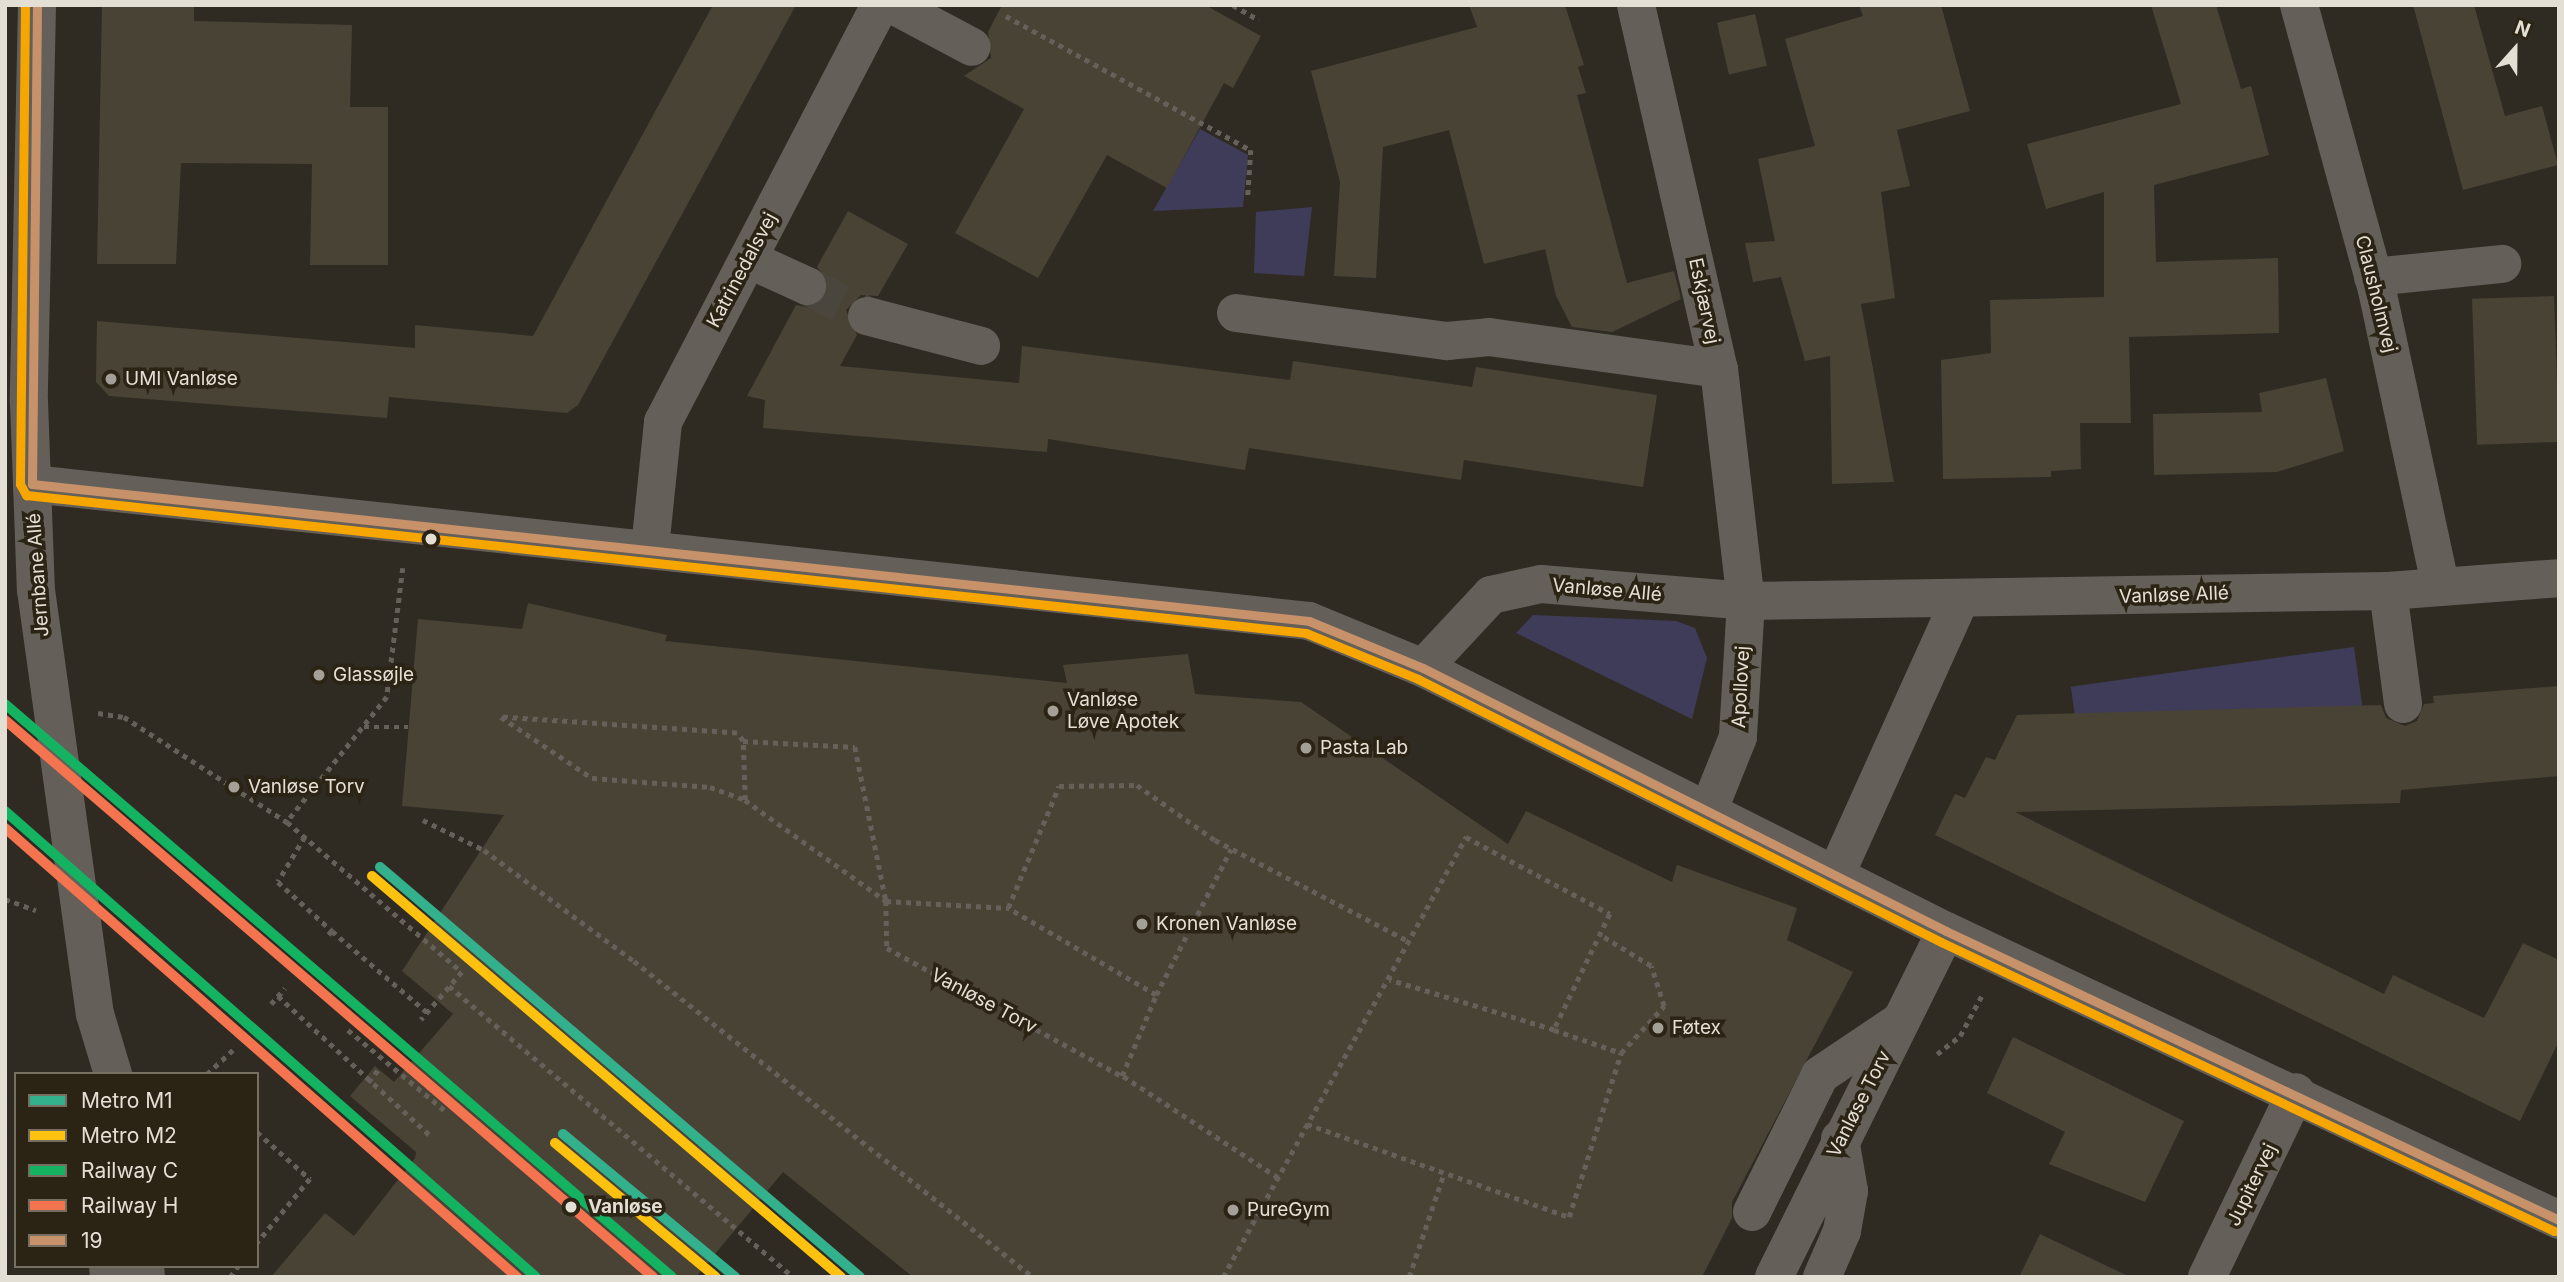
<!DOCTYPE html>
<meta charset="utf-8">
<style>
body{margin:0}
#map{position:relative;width:2564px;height:1282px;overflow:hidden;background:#2f2b23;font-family:Inter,sans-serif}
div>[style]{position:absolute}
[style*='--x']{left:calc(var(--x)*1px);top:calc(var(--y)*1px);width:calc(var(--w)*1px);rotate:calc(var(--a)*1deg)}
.green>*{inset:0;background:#3f3c59;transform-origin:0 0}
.building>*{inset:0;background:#494336;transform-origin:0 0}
.minor-tunnel>*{height:38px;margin-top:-19px;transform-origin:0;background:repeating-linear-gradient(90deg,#4a463e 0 38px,transparent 0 57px)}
.path>*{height:4.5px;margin-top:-2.25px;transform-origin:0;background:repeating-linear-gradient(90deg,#65615a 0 5px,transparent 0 10px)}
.minor>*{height:38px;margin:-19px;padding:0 19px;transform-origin:19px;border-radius:19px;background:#646059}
.bus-1>*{height:9px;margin:-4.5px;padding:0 4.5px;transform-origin:4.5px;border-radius:4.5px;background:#c7916a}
.bus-2>*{height:9px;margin:-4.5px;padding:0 4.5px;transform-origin:4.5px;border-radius:4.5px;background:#f7a600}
.rail-1>*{height:10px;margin:-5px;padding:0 5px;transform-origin:5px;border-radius:5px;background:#13b361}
.rail-2>*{height:10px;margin:-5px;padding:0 5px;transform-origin:5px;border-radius:5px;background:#f47450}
.metro-1>*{height:10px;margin:-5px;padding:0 5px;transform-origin:5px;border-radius:5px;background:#33b18c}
.metro-2>*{height:10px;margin:-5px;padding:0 5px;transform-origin:5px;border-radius:5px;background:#fdc110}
.dots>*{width:19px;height:19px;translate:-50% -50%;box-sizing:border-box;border:4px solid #2b2313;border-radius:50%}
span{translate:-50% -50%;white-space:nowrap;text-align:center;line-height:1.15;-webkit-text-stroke:7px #2b2313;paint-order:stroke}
.street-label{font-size:19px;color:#e4dfd5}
.poi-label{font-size:19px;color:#e4dfd5}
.left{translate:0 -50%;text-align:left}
.stop-label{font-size:19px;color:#e4dfd5;font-weight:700}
.frame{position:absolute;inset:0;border:7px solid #e4dfd5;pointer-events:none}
.legend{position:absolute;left:14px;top:1072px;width:245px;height:196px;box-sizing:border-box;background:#2b2313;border:2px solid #756e61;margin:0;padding:9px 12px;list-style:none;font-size:21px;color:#e4dfd5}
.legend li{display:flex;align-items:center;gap:14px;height:35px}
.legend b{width:35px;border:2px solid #756e61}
.north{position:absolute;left:2480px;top:14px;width:70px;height:70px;-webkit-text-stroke:5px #2b2313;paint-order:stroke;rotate:21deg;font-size:19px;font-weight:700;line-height:28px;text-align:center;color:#e4dfd5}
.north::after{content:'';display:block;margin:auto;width:24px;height:32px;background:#e4dfd5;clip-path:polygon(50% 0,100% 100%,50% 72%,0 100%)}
</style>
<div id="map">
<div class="green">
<i style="clip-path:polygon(1200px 129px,1248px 155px,1243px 207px,1153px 211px)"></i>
<i style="clip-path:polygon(1312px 207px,1304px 276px,1254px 273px,1256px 212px)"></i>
<i style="clip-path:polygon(1533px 615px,1676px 621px,1695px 628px,1707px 658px,1692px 719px,1516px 633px)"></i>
<i style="left:2354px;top:647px;width:59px;height:286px;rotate:82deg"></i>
</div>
<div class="building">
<i style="clip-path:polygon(102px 5px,194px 5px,194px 21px,352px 25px,350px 107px,388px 107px,388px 265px,310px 265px,312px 164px,181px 163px,176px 264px,97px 264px)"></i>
<i style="clip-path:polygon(713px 5px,796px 5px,578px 405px,567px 413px,389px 397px,387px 418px,109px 396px,96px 382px,97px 321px,415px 348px,415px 325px,533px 336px)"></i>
<i style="clip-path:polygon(1002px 5px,1205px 5px,1261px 36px,1233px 88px,1224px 83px,1167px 188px,1107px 155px,1038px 278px,955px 233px,1024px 109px,964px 76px,991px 58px,988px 32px)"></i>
<i style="clip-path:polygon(1469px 5px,1565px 5px,1584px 65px,1578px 67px,1586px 93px,1577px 95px,1627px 283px,1674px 271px,1681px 299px,1612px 332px,1572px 327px,1556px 296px,1545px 249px,1484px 264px,1449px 130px,1383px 147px,1376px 278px,1334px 276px,1340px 182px,1311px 71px,1477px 27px)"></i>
<i style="clip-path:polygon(1859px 5px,1941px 5px,1970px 111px,1897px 130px,1910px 186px,1881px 192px,1895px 298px,1861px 304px,1894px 482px,1832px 484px,1830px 356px,1805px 361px,1781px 277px,1753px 282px,1745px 243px,1775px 241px,1758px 159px,1815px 146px,1785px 39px,1863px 16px)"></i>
<i style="clip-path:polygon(2151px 5px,2216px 5px,2241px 89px,2251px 86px,2269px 155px,2154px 185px,2156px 262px,2278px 258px,2279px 333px,2129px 337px,2131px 423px,2080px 423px,2081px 469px,2051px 471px,2051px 477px,1943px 479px,1941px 360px,1991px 353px,1990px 300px,2104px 297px,2104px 192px,2046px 209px,2027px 144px,2181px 104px)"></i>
<i style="clip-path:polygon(2413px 5px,2474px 5px,2505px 116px,2542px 106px,2558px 165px,2463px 190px)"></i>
<i style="left:1755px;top:14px;width:53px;height:39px;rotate:77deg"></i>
<i style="clip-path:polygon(848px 211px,908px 244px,878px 296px,861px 295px,846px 310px,857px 335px,840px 366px,1019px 383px,1022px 346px,1290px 380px,1293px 361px,1472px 387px,1476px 367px,1657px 395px,1643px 487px,1464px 460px,1461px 480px,1249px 448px,1245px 470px,1048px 439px,1047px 452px,763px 428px,765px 400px,747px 396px,796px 305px,810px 308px,827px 296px,829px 283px,817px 267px)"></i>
<i style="left:2554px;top:296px;width:146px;height:82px;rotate:88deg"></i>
<i style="clip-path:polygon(2326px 378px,2344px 451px,2277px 472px,2154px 475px,2153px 414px,2262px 412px,2259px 393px)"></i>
<i style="clip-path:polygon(528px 603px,667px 635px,665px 641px,1067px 683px,1063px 665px,1188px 654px,1195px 694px,1301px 702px,1508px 844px,1526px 811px,1672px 882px,1677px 865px,1797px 908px,1787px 940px,1853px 972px,1732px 1202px,1732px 1218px,1702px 1277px,913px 1277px,783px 1172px,696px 1277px,271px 1277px,325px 1213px,354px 1236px,415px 1158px,416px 1152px,350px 1096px,375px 1066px,394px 1082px,453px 1014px,402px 971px,504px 815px,402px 806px,418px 619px,522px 629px)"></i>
<i style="clip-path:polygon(2559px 686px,2559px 776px,2401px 790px,2400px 803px,2015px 812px,2384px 994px,2393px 975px,2484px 1018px,2523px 943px,2559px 960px,2559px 1041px,2520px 1121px,1935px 835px,1955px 794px,1965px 798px,1986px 757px,1995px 760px,2017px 715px,2381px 705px,2386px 718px,2405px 726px,2417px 721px,2424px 704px,2434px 703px,2433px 696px)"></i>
<i style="clip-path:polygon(2013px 1037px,2184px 1121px,2145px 1202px,2049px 1164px,2065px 1132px,1987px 1093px)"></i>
<i style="clip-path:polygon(2040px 1234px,2130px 1277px,2019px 1277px)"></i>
</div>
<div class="minor-tunnel">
<i style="--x:807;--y:286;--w:67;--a:26.6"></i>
</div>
<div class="path">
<i style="--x:1233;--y:5;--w:30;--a:30"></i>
<i style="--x:1006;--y:16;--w:279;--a:28.7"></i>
<i style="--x:1251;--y:150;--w:45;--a:93.8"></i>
<i style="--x:403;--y:568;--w:130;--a:97.1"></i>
<i style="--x:387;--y:697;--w:160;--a:128.7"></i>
<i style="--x:287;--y:822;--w:230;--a:40.6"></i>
<i style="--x:462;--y:972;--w:63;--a:130.5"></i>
<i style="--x:98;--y:713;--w:26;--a:9"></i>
<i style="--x:124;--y:717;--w:194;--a:32.8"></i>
<i style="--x:364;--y:727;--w:44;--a:0"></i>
<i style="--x:743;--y:741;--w:10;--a:-127"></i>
<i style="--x:737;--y:733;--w:237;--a:-176.1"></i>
<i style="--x:501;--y:717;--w:110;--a:33.8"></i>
<i style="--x:592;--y:778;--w:118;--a:4.4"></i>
<i style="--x:710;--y:787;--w:37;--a:20"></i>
<i style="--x:745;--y:800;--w:173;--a:35.6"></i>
<i style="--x:886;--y:901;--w:47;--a:88.8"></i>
<i style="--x:887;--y:948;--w:268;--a:28.6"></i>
<i style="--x:745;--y:800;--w:59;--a:-91.9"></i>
<i style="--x:743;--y:741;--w:112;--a:3.1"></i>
<i style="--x:855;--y:747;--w:157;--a:78.6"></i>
<i style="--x:886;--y:901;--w:122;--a:3.3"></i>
<i style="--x:423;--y:820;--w:68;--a:26.2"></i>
<i style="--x:484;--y:850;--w:187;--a:36.5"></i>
<i style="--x:634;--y:961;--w:509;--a:38.38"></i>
<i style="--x:305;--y:837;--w:52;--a:121"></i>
<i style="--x:278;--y:882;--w:73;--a:42.2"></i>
<i style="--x:332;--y:931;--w:9;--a:131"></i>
<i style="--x:5;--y:899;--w:33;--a:20"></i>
<i style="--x:332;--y:931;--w:125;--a:40.5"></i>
<i style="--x:449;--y:986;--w:451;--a:40.2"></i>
<i style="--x:1156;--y:995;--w:164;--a:-62.8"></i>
<i style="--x:278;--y:996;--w:209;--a:42.5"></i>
<i style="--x:271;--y:1004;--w:21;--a:-49"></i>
<i style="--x:348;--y:1030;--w:130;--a:39.7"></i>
<i style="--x:1554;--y:1030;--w:71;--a:18.9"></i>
<i style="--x:1621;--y:1053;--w:64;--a:-47.5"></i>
<i style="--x:1664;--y:1006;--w:42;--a:-108"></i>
<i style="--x:1651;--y:966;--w:60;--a:-148.7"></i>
<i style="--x:1937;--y:1054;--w:29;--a:-38"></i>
<i style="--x:1960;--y:1036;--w:47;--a:-61.8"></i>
<i style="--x:207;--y:1074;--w:38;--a:-43"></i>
<i style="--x:368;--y:1082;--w:16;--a:-50"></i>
<i style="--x:1307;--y:1124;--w:278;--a:19.5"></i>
<i style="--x:1569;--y:1217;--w:172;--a:-72.4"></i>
<i style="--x:257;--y:1132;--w:71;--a:41.6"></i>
<i style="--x:310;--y:1179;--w:83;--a:129.6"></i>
<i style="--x:1278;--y:1178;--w:186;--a:-146.8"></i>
<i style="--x:1122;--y:1076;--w:88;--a:-67.2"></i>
<i style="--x:1156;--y:995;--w:172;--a:-149.6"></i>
<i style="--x:1008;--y:908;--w:132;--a:-67.3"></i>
<i style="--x:1059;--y:786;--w:78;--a:-0.7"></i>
<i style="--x:1137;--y:785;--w:95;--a:35.2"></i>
<i style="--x:1215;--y:840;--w:218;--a:27.6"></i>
<i style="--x:230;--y:1277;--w:14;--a:-54"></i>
<i style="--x:1223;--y:1277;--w:503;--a:-61.09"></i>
<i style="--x:1466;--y:837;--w:163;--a:28.1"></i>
<i style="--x:1610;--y:914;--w:129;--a:115.8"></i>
<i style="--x:1554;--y:1030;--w:172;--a:-163.1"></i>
<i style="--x:1409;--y:1277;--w:110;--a:-71.4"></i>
</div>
<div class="minor">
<i style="--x:37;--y:5;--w:397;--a:91.2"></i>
<i style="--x:29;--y:402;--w:188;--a:87.9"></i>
<i style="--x:36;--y:590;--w:428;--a:82.1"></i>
<i style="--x:95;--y:1014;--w:63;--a:73.3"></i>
<i style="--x:893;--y:5;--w:89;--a:28"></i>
<i style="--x:1636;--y:5;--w:373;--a:77.2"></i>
<i style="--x:1719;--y:369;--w:234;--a:83.4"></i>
<i style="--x:1746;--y:601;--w:136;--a:93.4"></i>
<i style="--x:1738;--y:737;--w:78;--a:111.9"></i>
<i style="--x:2299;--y:5;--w:295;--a:74.7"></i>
<i style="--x:2377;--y:290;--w:302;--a:77.9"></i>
<i style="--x:748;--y:259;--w:65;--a:24.6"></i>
<i style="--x:2373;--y:277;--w:130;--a:-5.8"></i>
<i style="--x:1236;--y:313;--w:213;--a:7.6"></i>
<i style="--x:1447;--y:341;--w:42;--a:-5.4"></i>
<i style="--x:1489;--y:337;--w:232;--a:7.9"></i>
<i style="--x:867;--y:316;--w:118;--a:14.7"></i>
<i style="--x:32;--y:484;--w:1284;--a:6.12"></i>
<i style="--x:1309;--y:621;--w:123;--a:22.4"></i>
<i style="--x:1423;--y:668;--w:585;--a:26.7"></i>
<i style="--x:1946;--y:931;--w:678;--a:25.24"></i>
<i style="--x:650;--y:548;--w:127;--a:-84.1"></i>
<i style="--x:663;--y:422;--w:470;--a:-62.5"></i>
<i style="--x:2388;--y:591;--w:114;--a:82.4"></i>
<i style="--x:1423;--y:668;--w:100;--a:-47"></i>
<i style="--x:1491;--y:595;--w:51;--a:-12.4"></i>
<i style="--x:1541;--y:584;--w:206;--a:4.7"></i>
<i style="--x:1746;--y:601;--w:642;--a:-0.89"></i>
<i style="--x:2388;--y:591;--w:171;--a:-4.3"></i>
<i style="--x:1836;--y:874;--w:301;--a:-65.7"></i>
<i style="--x:1752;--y:1212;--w:153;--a:-63.6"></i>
<i style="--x:1820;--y:1075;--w:95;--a:-33.9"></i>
<i style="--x:108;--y:1266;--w:11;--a:85"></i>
<i style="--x:145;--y:1266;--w:11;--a:85"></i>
<i style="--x:1774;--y:1277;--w:386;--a:-63.6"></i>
<i style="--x:1822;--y:1277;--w:50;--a:-66.5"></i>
<i style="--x:1842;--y:1231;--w:41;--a:-80.1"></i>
<i style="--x:1849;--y:1191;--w:53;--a:-99.8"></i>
<i style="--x:2207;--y:1277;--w:205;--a:-64.3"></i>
</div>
<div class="bus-1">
<i style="--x:32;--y:484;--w:1284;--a:6.12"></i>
<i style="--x:1309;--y:621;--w:123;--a:22.4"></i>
<i style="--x:1423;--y:668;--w:585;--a:26.7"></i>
<i style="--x:1946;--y:931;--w:678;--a:25.24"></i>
<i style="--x:32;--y:484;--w:479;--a:-89.4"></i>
</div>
<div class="bus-2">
<i style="--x:25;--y:5;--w:479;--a:90.6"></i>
<i style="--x:20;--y:484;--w:13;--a:61"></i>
<i style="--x:26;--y:495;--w:1287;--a:6.15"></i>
<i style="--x:1306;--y:633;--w:121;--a:22.3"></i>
<i style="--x:1418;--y:679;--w:585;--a:26.7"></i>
<i style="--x:1941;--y:942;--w:678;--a:25.24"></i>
</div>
<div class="rail-1">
<i style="--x:5;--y:704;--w:879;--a:40.66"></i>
<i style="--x:5;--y:811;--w:706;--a:41.27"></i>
</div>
<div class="rail-2">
<i style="--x:5;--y:720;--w:854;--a:40.68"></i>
<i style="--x:5;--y:828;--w:681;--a:41.25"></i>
</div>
<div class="metro-1">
<i style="--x:380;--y:867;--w:631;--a:40.5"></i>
<i style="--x:563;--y:1134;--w:224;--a:39.7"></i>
</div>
<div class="metro-2">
<i style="--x:372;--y:876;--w:617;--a:40.53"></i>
<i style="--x:555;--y:1143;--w:209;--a:39.8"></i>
</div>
<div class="dots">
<i style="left:111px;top:379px;background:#a5a097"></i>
<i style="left:431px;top:539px;background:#e4dfd5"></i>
<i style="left:319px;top:675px;background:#a5a097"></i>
<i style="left:1053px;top:711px;background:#a5a097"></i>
<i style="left:1306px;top:748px;background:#a5a097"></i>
<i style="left:234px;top:787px;background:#a5a097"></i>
<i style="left:1142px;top:924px;background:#a5a097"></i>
<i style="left:1658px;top:1028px;background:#a5a097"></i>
<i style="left:571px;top:1207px;background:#e4dfd5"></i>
<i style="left:1233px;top:1210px;background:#a5a097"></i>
</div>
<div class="street-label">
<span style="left:742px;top:270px;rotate:-62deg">Katrinedalsvej</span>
<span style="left:2376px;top:294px;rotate:76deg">Clausholmvej</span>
<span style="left:1704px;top:301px;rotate:78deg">Eskjærvej</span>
<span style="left:38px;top:575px;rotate:-94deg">Jernbane Allé</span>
<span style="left:1607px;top:590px;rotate:5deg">Vanløse Allé</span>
<span style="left:2174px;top:595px;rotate:-2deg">Vanløse Allé</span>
<span style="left:1741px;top:687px;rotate:-87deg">Apollovej</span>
<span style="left:984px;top:1001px;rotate:28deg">Vanløse Torv</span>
<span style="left:1859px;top:1104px;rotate:-63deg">Vanløse Torv</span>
<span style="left:2252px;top:1185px;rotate:-64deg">Jupitervej</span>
</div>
<div class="poi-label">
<span class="left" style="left:125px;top:379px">UMI Vanløse</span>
<span class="left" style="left:333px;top:675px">Glassøjle</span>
<span class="left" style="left:1067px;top:711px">Vanløse<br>Løve Apotek</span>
<span class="left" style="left:1320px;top:748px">Pasta Lab</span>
<span class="left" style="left:248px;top:787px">Vanløse Torv</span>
<span class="left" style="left:1156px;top:924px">Kronen Vanløse</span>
<span class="left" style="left:1672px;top:1028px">Føtex</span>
<span class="left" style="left:1247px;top:1210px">PureGym</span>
</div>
<div class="stop-label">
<span class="left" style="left:588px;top:1207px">Vanløse</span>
</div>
<div class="frame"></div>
<ul class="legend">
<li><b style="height:9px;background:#33b18c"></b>Metro M1</li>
<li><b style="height:9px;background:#fdc110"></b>Metro M2</li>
<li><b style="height:9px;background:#13b361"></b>Railway C</li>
<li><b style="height:9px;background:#f47450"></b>Railway H</li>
<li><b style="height:9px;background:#c7916a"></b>19</li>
</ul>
<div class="north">N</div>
</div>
